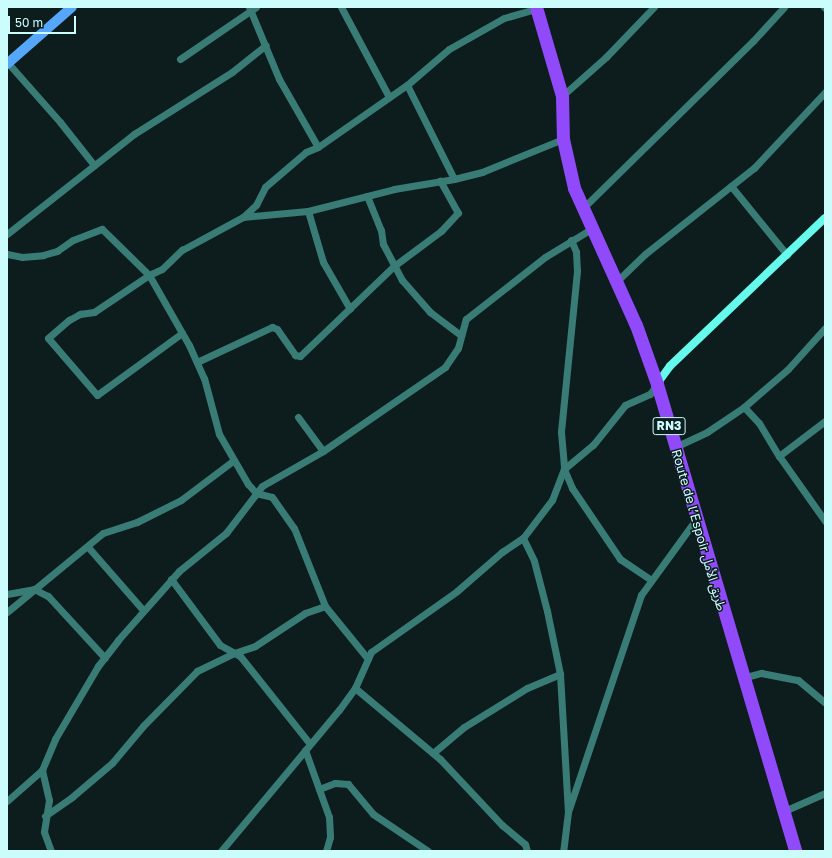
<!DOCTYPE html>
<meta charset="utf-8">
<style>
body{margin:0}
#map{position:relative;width:832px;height:858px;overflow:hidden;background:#0d1d1e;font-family:"Golos Text","Noto Sans Arabic",sans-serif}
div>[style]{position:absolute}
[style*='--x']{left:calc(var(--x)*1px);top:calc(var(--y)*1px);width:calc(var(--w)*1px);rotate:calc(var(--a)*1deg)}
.street>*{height:7px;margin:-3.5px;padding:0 3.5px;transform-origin:3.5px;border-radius:3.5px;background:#397c76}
.secondary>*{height:8px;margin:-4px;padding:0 4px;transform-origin:4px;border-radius:4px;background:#65faec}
.primary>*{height:10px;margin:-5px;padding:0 5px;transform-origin:5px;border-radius:5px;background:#56a7fa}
.highway>*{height:13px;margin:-6.5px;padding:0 6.5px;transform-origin:6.5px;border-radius:6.5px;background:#904af9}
span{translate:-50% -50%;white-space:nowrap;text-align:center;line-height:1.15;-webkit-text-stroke:3px #0d1d1e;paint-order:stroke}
.shield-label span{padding:1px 3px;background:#0d1d1e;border:1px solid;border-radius:3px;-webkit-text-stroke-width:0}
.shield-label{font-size:12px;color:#cbfdfd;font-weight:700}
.street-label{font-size:13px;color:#cbfdfd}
.frame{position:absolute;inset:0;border:8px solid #cbfdfd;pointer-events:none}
.scale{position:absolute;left:8px;top:16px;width:68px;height:18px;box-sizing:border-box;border:2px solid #cbfdfd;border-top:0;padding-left:5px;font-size:12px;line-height:14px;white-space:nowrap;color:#cbfdfd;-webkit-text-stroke:3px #0d1d1e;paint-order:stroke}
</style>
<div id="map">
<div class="street">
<i style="--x:249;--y:7;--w:78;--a:67.4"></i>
<i style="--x:279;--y:79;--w:78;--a:60.2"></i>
<i style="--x:341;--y:7;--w:102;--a:61.9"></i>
<i style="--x:824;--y:7;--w:1;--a:45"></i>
<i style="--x:180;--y:59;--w:92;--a:-34.4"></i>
<i style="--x:8;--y:63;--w:79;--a:48.6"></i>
<i style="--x:60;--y:122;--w:55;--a:51.7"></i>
<i style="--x:407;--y:85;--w:105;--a:63.4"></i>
<i style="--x:562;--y:96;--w:59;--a:-41.6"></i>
<i style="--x:606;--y:57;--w:69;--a:-46.2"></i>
<i style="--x:731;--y:186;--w:89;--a:50.9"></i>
<i style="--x:367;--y:196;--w:37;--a:68"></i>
<i style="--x:381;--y:230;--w:14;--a:82"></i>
<i style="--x:383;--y:244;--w:41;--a:62.2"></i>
<i style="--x:402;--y:280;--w:43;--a:48.8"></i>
<i style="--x:430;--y:312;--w:39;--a:37"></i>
<i style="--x:582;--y:209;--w:240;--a:-44.5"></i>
<i style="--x:753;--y:41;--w:46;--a:-47.6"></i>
<i style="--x:308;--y:211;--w:53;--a:73.6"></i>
<i style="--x:323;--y:262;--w:54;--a:60.1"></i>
<i style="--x:243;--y:217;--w:65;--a:-5.3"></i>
<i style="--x:308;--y:211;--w:89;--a:-14.3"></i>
<i style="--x:394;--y:189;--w:61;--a:-9.5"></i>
<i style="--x:454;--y:179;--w:29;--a:-14"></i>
<i style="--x:482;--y:172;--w:87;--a:-22.2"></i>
<i style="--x:7;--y:234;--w:162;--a:-38.2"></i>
<i style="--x:134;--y:134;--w:116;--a:-32.3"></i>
<i style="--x:232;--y:72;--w:43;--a:-38.5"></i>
<i style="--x:571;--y:240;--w:13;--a:67"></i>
<i style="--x:576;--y:252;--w:19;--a:87"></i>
<i style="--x:577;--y:271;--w:162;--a:95.7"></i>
<i style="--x:561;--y:432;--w:37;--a:85"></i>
<i style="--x:564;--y:469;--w:21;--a:67"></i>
<i style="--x:572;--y:488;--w:86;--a:55.9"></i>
<i style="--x:620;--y:559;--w:37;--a:34"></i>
<i style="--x:7;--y:254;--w:15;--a:11"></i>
<i style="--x:22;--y:257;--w:21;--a:-5"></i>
<i style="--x:43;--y:255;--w:15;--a:-16"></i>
<i style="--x:57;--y:251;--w:19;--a:-35"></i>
<i style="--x:73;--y:240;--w:31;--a:-21"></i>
<i style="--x:102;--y:229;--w:66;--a:44.4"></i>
<i style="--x:149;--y:275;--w:81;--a:60.3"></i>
<i style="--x:189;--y:345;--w:36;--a:66"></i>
<i style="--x:204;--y:378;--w:58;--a:75"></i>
<i style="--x:219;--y:434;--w:58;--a:59.9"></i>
<i style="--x:248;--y:484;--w:12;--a:48"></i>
<i style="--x:256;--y:493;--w:16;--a:14"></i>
<i style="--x:272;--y:497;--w:38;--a:55"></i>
<i style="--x:294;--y:528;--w:84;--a:68.3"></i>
<i style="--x:325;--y:606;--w:68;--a:50.9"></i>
<i style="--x:617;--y:281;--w:39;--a:-44"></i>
<i style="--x:645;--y:254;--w:139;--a:-38.3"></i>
<i style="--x:754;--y:168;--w:104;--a:-46.9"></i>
<i style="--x:182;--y:333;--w:105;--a:143.9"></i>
<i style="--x:97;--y:395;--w:75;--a:-130.7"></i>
<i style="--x:48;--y:338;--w:28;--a:-41"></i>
<i style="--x:69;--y:320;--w:13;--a:-29"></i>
<i style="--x:80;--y:314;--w:14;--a:-8"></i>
<i style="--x:94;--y:312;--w:66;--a:-33.9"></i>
<i style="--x:149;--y:275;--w:14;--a:-25"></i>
<i style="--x:162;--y:269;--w:28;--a:-44"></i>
<i style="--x:182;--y:250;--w:69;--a:-28.4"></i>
<i style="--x:243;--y:217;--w:18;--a:-43"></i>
<i style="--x:256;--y:205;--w:20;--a:-63"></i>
<i style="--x:265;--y:187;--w:54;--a:-40.5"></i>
<i style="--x:306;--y:152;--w:13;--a:-23"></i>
<i style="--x:318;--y:147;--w:108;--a:-34.9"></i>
<i style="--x:407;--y:85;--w:55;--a:-40.6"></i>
<i style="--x:449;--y:49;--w:63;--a:-29.4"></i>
<i style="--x:504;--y:18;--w:33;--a:-16"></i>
<i style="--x:197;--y:362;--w:83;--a:-25"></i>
<i style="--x:272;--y:327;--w:5;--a:22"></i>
<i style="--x:277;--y:329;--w:32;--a:55"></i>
<i style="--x:295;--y:355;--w:5;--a:11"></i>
<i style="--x:300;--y:356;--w:130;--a:-43.8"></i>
<i style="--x:394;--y:266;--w:59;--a:-36.7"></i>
<i style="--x:441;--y:231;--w:25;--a:-47"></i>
<i style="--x:458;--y:213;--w:37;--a:-119"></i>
<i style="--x:744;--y:407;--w:22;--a:47"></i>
<i style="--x:759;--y:423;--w:39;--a:59"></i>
<i style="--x:779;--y:456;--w:80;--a:54.7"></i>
<i style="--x:298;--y:417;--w:42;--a:53.7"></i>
<i style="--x:675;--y:447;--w:35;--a:-25"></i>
<i style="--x:707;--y:432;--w:45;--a:-34"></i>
<i style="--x:744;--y:407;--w:58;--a:-40.8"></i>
<i style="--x:788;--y:369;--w:55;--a:-47.9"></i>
<i style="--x:779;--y:456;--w:58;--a:-37.3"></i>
<i style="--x:523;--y:538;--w:25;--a:64"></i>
<i style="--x:534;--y:561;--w:52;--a:75.4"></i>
<i style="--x:547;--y:611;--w:64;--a:78.3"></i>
<i style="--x:560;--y:674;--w:138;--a:86.7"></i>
<i style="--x:568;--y:812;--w:39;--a:97"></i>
<i style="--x:88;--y:547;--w:84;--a:48.9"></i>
<i style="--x:171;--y:579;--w:82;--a:53.4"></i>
<i style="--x:220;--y:645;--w:23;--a:29"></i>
<i style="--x:240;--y:656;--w:112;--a:51.5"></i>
<i style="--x:7;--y:594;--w:27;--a:-10"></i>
<i style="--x:34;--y:589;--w:16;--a:27"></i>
<i style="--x:48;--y:596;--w:84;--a:47.4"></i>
<i style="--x:7;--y:612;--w:124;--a:-39.5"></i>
<i style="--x:103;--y:533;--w:36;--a:-18"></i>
<i style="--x:137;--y:522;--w:49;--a:-26.6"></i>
<i style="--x:181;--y:500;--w:66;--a:-37"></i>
<i style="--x:742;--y:678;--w:20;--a:-15"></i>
<i style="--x:761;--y:673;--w:38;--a:11"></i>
<i style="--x:798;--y:680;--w:35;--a:40"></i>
<i style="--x:355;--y:688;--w:111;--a:39.9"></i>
<i style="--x:440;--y:759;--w:91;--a:46.8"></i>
<i style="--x:502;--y:825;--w:30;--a:40"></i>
<i style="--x:525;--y:844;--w:7;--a:74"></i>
<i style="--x:305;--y:750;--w:71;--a:70.3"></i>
<i style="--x:329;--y:817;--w:20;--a:87"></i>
<i style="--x:330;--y:837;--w:15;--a:106"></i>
<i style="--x:433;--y:753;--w:40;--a:-40"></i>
<i style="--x:464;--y:727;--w:74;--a:-31.8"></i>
<i style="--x:527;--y:688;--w:36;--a:-23"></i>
<i style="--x:42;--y:770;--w:31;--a:77"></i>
<i style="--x:49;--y:800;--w:32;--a:99"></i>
<i style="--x:44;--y:832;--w:20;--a:70"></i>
<i style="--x:319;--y:789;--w:17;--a:-21"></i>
<i style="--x:335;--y:783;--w:13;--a:4"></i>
<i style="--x:348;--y:784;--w:39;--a:50"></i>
<i style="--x:373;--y:814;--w:66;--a:33.9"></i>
<i style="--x:7;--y:801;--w:47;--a:-41.5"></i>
<i style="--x:42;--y:770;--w:34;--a:-67"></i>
<i style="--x:55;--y:739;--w:85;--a:-59.5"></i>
<i style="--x:98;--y:666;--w:33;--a:-52"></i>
<i style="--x:118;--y:640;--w:92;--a:-48.5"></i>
<i style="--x:179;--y:571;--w:60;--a:-39"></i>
<i style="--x:226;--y:533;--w:59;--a:-52.5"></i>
<i style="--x:262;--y:486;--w:70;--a:-29.8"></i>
<i style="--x:323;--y:451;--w:148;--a:-34.5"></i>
<i style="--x:445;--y:367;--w:23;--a:-56"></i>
<i style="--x:458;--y:348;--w:30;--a:-75"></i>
<i style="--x:466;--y:319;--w:100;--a:-38.1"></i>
<i style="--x:545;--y:257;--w:54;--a:-31.3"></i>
<i style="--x:568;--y:812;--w:229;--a:-71.4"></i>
<i style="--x:641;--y:595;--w:95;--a:-54"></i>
<i style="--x:782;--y:812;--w:47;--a:-23.8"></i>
<i style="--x:45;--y:816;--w:33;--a:-35"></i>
<i style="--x:72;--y:797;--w:52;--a:-40.4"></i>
<i style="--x:112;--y:763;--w:48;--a:-50"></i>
<i style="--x:143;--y:726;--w:77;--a:-45.5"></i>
<i style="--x:197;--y:671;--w:41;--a:-25.9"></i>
<i style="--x:234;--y:653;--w:22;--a:-18"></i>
<i style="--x:255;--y:646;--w:60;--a:-33.4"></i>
<i style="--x:305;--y:613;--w:21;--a:-19"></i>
<i style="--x:221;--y:851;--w:184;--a:-50.1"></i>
<i style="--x:339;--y:710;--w:27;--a:-54"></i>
<i style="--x:355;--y:688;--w:39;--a:-66"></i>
<i style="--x:371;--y:652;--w:105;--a:-35.3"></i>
<i style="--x:457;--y:591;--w:60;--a:-40.9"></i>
<i style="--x:502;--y:552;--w:25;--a:-34"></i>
<i style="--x:523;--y:538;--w:48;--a:-52.7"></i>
<i style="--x:552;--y:500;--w:33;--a:-69"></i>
<i style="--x:564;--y:469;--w:38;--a:-40"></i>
<i style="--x:593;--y:445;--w:51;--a:-51.3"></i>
<i style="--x:625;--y:405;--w:27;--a:-24"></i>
<i style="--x:650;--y:394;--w:12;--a:-55"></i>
</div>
<div class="secondary">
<i style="--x:657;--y:384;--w:22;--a:-54"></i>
<i style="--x:670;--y:366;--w:214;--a:-43.7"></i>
</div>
<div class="primary">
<i style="--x:7;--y:64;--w:86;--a:-41.2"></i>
</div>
<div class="highway">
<i style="--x:536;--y:7;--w:93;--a:73.7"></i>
<i style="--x:562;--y:96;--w:43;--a:88.7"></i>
<i style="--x:563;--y:139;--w:50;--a:77.3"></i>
<i style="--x:574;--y:188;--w:150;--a:65.7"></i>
<i style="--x:636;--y:325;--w:63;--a:70.4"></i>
<i style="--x:657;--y:384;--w:487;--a:73.5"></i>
</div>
<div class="shield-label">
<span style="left:669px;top:426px">RN3</span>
</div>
<div class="street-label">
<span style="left:699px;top:530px;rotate:74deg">Route de l’Espoir طريق الأمل</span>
</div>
<div class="frame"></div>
<div class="scale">50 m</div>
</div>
